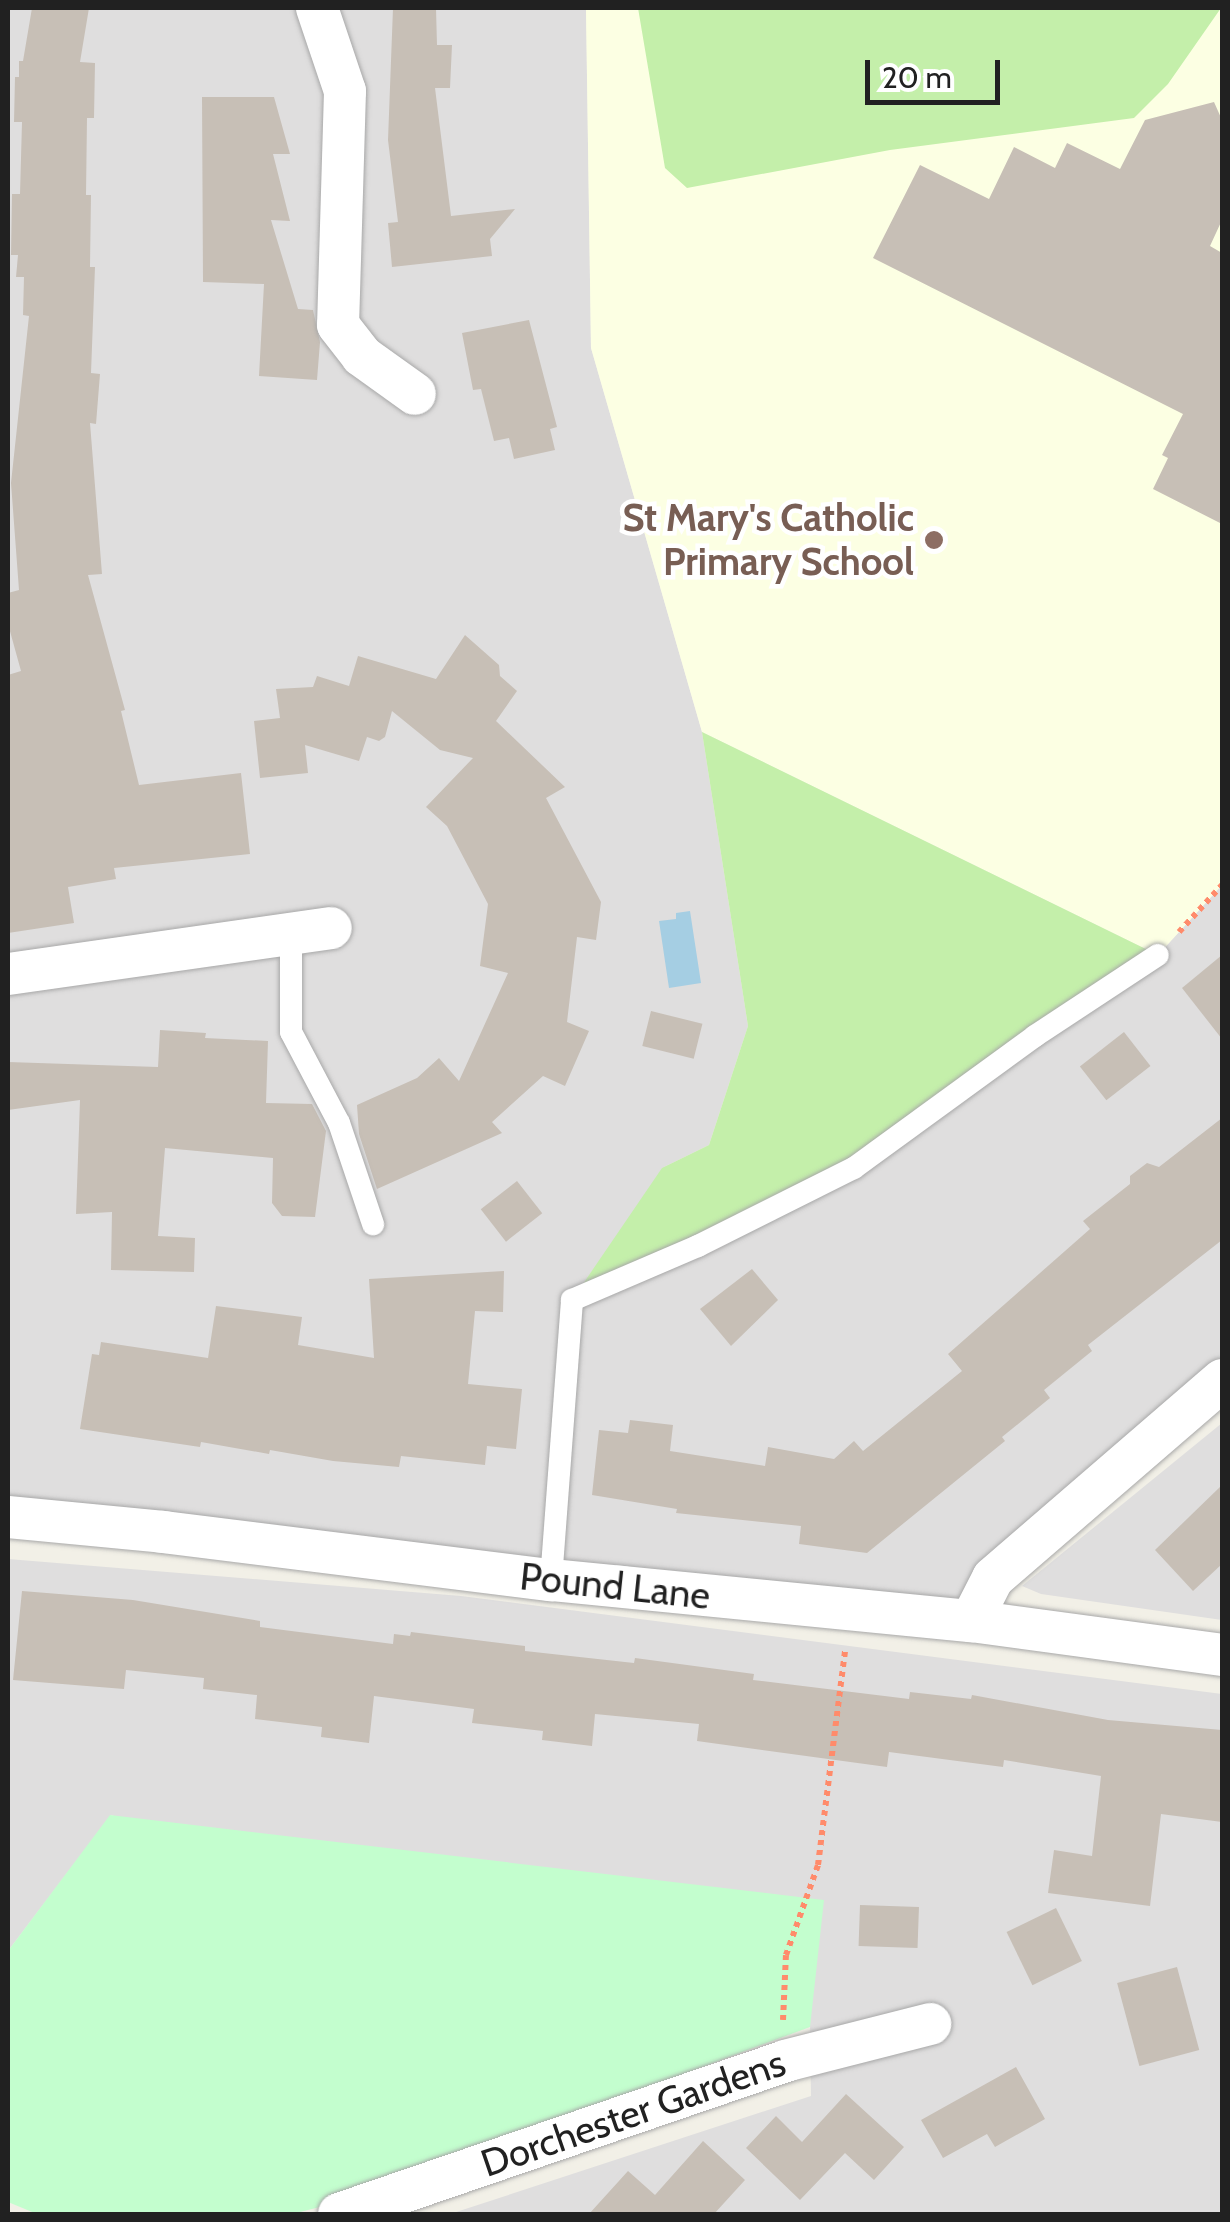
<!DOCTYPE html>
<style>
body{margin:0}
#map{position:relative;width:1230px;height:2222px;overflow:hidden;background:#f2f0e7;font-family:Cabin,sans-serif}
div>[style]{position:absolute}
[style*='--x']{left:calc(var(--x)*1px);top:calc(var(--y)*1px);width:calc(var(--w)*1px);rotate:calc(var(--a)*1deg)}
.residential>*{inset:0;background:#dfdede}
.education>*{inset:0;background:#fcffe3}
.grass>*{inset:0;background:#c4efaa}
.park>*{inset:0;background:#c3fece}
.water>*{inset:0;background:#a5cee3}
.building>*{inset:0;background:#c7bfb6;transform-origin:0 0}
.path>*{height:6px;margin-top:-3px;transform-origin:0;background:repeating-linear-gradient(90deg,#ff8b6b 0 5px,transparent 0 10px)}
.roads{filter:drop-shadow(0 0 2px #a8a8a8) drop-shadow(0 0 2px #a8a8a8)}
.lane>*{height:22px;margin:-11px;padding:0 11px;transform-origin:11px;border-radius:11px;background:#fff}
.street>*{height:42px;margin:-21px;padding:0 21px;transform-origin:21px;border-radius:21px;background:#fff}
.dots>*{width:28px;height:28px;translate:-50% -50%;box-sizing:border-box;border:5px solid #fff;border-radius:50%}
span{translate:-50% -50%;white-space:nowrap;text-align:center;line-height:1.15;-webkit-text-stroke:9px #fff;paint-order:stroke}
.education-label{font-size:38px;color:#785e54;font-weight:700}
.right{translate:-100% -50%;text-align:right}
.street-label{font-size:38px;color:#212121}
.frame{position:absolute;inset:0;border:10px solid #212121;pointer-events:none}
.scale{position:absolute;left:865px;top:60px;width:135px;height:45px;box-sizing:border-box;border:5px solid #212121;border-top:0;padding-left:12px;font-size:30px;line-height:35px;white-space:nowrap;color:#212121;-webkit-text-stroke:8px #fff;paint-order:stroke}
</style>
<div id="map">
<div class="residential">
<i style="clip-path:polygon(8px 8px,586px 8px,591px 348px,702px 732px,748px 1026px,709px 1145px,662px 1168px,1158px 955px,1222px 885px,1222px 1387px,971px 1621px,8px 1517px)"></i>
<i style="clip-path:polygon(1222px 1423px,1222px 1620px,1041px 1594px,1022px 1586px)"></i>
<i style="clip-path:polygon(8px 1559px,461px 1596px,1222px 1694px,1222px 2214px,450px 2214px,811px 2096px,810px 2027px,111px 1815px,8px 1951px)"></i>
</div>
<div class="education">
<i style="clip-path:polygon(586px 8px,1222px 8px,1222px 885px,1158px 955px,702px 732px,591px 348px)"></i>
</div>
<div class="grass">
<i style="clip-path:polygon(638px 8px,1221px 8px,1168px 84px,1134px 118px,890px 150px,687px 188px,665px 168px)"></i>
<i style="clip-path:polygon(702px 732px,1158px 955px,854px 1168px,572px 1300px,662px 1168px,709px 1145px,748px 1026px)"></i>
</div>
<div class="park">
<i style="clip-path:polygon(110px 1815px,824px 1900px,810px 2027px,336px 2203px,292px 2214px,37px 2214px,8px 2202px,8px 1951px)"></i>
</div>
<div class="water">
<i style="clip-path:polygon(690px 911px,701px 983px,669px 988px,659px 921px,676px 919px,676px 913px)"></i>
</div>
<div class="building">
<i style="clip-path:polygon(32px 8px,89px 8px,80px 62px,95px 63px,94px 118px,87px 118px,86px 195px,91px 195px,90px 267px,95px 267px,91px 373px,100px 374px,96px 424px,90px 423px,102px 574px,88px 575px,125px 710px,121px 711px,139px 785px,241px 773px,250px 854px,114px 868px,116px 879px,68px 887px,74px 923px,8px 933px,8px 675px,21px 671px,8px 624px,8px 593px,19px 590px,11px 483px,29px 316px,23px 315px,24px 277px,16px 277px,18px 255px,11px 255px,12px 194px,20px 194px,22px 122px,14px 122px,15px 77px,19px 77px,19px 61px,23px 61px)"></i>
<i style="clip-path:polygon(393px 8px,436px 8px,437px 45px,452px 45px,450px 88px,435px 88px,451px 216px,515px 209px,490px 239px,492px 256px,392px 267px,388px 223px,398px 222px,388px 140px)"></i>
<i style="clip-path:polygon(202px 97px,274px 97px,290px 154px,273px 154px,290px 221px,271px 220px,298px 309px,313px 310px,320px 342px,317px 380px,259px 376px,264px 284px,203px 282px)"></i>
<i style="clip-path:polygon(1214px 102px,1222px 120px,1222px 220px,1210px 246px,1222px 253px,1222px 524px,1153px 489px,1168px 458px,1162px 455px,1183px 414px,873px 258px,920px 165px,989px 199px,1014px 147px,1055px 168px,1067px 143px,1120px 169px,1145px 120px)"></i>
<i style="clip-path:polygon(529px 320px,557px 427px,550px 429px,555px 450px,514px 459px,509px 438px,494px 441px,481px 389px,473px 390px,462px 333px)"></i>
<i style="clip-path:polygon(465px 635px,499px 665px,500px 676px,517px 691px,496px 721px,565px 787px,546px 798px,601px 902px,596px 940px,577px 937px,567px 1022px,589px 1031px,565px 1086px,543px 1076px,492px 1122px,502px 1133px,377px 1189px,359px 1134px,357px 1105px,417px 1078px,439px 1058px,459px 1081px,508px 973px,480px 966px,488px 904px,447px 826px,426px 807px,473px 758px,440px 750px,392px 711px,385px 737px,379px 741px,367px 737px,359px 761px,305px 745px,308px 773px,260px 778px,254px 721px,280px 718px,276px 689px,313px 687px,317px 676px,349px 686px,358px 656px,436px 679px)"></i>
<i style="clip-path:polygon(1222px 955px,1222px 1039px,1182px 988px)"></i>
<i style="left:651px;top:1011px;width:53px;height:36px;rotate:14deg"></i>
<i style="clip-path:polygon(160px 1030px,206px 1033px,205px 1038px,268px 1041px,266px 1103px,312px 1104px,326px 1131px,315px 1217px,282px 1216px,272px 1203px,273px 1158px,165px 1148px,158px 1236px,195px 1238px,194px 1272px,111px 1270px,112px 1212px,76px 1214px,80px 1100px,8px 1110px,8px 1062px,158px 1067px)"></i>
<i style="left:1124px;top:1032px;width:43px;height:56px;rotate:52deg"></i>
<i style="clip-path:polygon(1222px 1118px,1222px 1240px,1088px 1345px,1092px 1351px,1044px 1390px,1050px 1398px,1002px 1437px,1005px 1441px,867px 1553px,799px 1544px,801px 1526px,676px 1513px,677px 1509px,592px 1495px,599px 1430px,628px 1433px,630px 1420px,673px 1425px,670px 1451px,765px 1466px,768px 1447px,834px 1459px,854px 1441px,863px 1451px,962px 1371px,948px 1354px,1090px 1229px,1083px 1221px,1130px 1184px,1130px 1176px,1147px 1163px,1159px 1167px)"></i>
<i style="left:517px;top:1181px;width:41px;height:46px;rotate:52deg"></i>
<i style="clip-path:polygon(752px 1269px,778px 1300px,731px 1346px,700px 1309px)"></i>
<i style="clip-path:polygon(504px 1271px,503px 1312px,475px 1311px,468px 1384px,522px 1389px,516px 1449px,487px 1446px,485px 1465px,401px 1456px,399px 1467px,333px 1461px,270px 1450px,269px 1454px,201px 1442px,200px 1447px,80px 1429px,92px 1354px,99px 1355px,101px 1342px,208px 1358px,216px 1306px,302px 1317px,298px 1345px,374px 1358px,369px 1279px)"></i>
<i style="clip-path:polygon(1222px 1485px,1222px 1564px,1193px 1591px,1155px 1550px)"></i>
<i style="clip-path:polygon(22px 1591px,133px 1600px,260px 1621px,260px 1627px,393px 1644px,394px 1634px,410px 1636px,411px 1632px,525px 1646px,525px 1651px,634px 1663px,635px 1658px,754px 1674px,753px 1680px,909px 1699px,910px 1692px,971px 1699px,972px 1695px,1108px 1720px,1222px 1730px,1222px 1822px,1161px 1814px,1150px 1906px,1048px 1893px,1054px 1850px,1092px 1856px,1101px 1776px,1004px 1760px,1003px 1767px,889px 1752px,887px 1767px,697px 1741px,699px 1724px,595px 1714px,592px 1746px,542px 1740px,543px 1731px,472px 1723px,474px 1709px,374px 1696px,369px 1743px,321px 1737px,322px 1727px,255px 1719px,257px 1695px,203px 1689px,204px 1678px,126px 1670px,124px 1689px,13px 1680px)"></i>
<i style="left:860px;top:1905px;width:59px;height:41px;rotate:2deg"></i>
<i style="left:1056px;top:1908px;width:59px;height:55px;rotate:64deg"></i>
<i style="left:1177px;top:1967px;width:86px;height:62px;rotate:75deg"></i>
<i style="clip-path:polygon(1016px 2067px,1045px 2119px,995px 2147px,987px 2134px,943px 2158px,921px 2120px)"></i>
<i style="clip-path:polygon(846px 2094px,904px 2147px,874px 2180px,845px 2153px,800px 2200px,746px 2148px,776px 2116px,802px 2142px)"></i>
<i style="clip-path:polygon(703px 2141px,745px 2180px,714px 2214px,589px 2214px,628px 2171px,655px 2195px)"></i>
</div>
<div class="path">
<i style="--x:1179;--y:932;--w:64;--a:-47.5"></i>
<i style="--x:783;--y:2020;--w:65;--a:-87.4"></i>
<i style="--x:786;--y:1955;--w:96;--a:-70.4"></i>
<i style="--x:818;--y:1865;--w:217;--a:-82.8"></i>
</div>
<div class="roads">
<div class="lane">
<i style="--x:291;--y:934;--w:98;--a:90"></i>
<i style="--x:291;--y:1032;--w:103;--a:62.2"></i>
<i style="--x:339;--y:1123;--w:107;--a:71.4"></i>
<i style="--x:551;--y:1580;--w:281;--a:-85.7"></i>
<i style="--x:572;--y:1300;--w:137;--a:-23.2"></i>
<i style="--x:698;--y:1246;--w:174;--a:-26.6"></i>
<i style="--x:854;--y:1168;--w:224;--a:-36.1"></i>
<i style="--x:1035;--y:1036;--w:147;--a:-33.4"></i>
</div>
<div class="street">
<i style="--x:317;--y:8;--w:88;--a:71.4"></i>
<i style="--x:345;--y:91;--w:234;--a:91.7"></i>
<i style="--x:338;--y:325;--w:39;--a:52"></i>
<i style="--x:362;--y:356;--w:65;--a:35.6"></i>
<i style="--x:8;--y:974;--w:326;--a:-8.1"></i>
<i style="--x:8;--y:1517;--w:156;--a:5.5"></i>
<i style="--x:163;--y:1532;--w:391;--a:7.1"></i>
<i style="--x:551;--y:1580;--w:422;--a:5.6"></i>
<i style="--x:971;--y:1621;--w:253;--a:7.7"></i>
<i style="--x:971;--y:1621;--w:48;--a:-62.9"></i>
<i style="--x:993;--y:1578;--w:303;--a:-40.8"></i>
<i style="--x:339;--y:2214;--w:472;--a:-18.9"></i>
<i style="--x:785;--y:2061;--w:150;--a:-14.3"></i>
</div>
</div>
<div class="dots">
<i style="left:934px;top:540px;background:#8d6e63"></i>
</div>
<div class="education-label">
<span class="right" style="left:914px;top:540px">St Mary's Catholic<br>Primary School</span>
</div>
<div class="street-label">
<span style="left:615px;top:1586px;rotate:6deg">Pound Lane</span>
<span style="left:633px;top:2113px;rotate:-19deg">Dorchester Gardens</span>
</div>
<div class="frame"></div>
<div class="scale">20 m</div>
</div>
